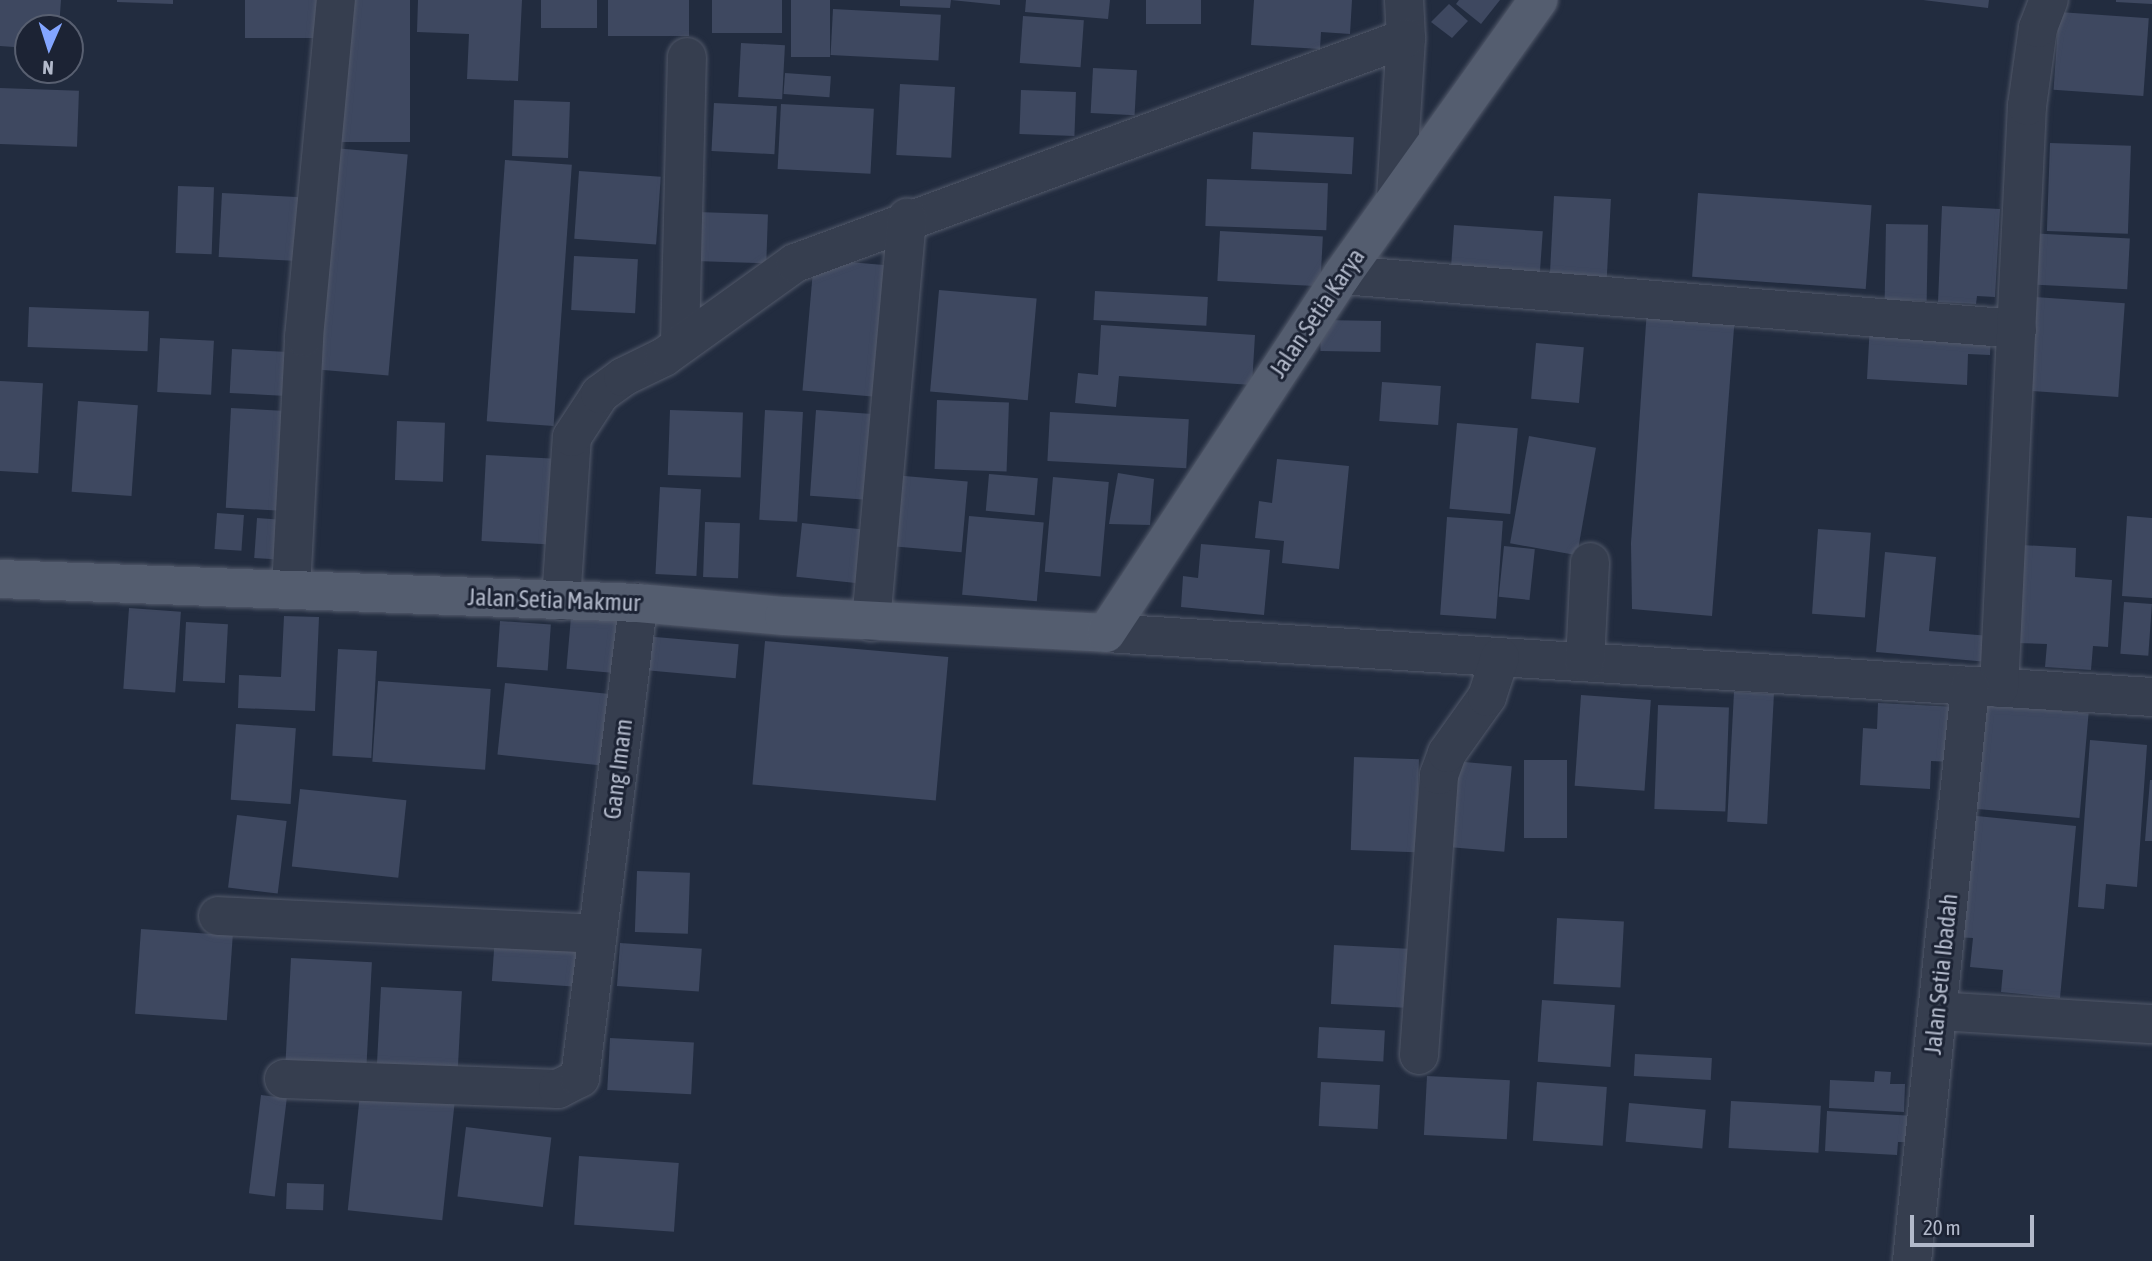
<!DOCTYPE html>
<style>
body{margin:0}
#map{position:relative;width:2152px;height:1261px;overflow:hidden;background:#222c3f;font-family:"Asap Condensed",sans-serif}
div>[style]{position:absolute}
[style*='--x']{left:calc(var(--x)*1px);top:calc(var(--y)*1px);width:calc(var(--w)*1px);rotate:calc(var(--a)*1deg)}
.building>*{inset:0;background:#3e4860;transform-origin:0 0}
.roads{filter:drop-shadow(0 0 2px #52596a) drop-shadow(0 0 2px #52596a)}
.minor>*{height:38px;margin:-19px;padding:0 19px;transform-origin:19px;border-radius:19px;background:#363e4f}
.major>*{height:38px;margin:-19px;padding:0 19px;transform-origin:19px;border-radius:19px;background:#545d6f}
span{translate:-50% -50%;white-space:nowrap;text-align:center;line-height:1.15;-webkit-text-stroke:6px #1c2334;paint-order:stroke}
.street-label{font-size:24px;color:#b2b9ca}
.north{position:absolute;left:14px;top:14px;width:70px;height:70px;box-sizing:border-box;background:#1c2334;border:2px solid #585f70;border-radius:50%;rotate:183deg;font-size:19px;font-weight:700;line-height:28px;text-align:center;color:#b2b9ca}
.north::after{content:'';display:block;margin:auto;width:24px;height:32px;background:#83a5ff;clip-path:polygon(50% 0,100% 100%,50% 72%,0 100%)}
.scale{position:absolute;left:1910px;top:1215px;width:124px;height:32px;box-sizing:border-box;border:4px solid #b2b9ca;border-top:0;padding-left:9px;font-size:21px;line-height:24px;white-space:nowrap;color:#b2b9ca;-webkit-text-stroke:5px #1c2334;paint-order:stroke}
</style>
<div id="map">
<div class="building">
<i style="clip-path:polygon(0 0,61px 0,59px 28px,28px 28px,28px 48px,0 46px)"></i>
<i style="clip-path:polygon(117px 0,173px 0,173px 4px,117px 2px)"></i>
<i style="left:245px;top:0;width:74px;height:38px"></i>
<i style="left:340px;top:0;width:70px;height:142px"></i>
<i style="clip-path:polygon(418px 0,522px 0,518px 81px,467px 79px,469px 34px,417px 32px)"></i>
<i style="left:541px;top:0;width:56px;height:28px"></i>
<i style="left:608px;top:0;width:81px;height:36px"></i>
<i style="left:712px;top:0;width:70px;height:33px"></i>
<i style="left:791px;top:0;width:39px;height:57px"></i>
<i style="clip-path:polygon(900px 0,951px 0,950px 8px,900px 6px)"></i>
<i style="clip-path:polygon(951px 0,1000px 0,1000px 5px)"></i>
<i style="clip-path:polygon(1026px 0,1110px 0,1108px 19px,1025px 12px)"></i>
<i style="left:1146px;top:0;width:55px;height:24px"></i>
<i style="clip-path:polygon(1254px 0,1352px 0,1350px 34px,1321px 32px,1320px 49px,1251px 45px)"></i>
<i style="clip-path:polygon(1459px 0,1500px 0,1481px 24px,1456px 4px)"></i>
<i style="clip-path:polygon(1923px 0,1989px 0,1988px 8px)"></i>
<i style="clip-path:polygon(2116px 0,2152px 0,2152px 4px,2116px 2px)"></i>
<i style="clip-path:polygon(1449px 4px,1468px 21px,1452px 38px,1431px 22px)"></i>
<i style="left:833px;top:9px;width:108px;height:46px;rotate:3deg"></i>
<i style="left:2059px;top:12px;width:90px;height:78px;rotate:4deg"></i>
<i style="left:1023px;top:16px;width:61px;height:47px;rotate:4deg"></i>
<i style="left:741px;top:43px;width:44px;height:54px;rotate:3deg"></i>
<i style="left:1093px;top:68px;width:44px;height:45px;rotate:3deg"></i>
<i style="left:785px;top:73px;width:46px;height:21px;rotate:4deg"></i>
<i style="left:900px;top:84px;width:55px;height:71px;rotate:3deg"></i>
<i style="left:0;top:88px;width:79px;height:56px;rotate:2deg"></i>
<i style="left:1021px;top:90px;width:55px;height:44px;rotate:2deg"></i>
<i style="left:514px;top:100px;width:56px;height:56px;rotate:2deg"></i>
<i style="left:714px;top:103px;width:63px;height:48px;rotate:3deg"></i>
<i style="left:781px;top:104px;width:93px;height:65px;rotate:3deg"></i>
<i style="left:1253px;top:132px;width:101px;height:37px;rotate:3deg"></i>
<i style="left:2050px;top:143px;width:81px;height:88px;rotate:2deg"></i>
<i style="left:334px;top:148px;width:74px;height:222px;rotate:5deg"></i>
<i style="left:505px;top:160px;width:67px;height:262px;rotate:4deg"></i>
<i style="left:579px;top:171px;width:82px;height:68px;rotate:4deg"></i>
<i style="left:1207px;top:179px;width:121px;height:47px;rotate:2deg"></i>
<i style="left:178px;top:186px;width:36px;height:67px;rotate:2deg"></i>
<i style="left:222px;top:193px;width:84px;height:64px;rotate:3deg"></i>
<i style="left:1698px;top:193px;width:174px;height:84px;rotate:4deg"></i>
<i style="left:1554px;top:196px;width:57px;height:81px;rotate:3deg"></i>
<i style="clip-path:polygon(1942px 206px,2000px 209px,1995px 297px,1977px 296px,1976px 304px,1938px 302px)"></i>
<i style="left:697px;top:212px;width:71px;height:49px;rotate:2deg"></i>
<i style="left:1886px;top:224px;width:42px;height:76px;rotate:1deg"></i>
<i style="left:1454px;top:225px;width:89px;height:52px;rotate:4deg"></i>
<i style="left:1220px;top:231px;width:103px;height:50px;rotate:3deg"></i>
<i style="left:2026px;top:233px;width:104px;height:51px;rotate:3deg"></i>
<i style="left:574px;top:256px;width:64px;height:54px;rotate:3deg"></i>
<i style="left:814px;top:259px;width:76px;height:132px;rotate:5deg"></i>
<i style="left:939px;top:290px;width:98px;height:102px;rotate:5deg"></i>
<i style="left:1095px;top:291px;width:113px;height:29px;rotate:3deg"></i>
<i style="left:2035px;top:297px;width:90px;height:94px;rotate:4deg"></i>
<i style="left:29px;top:307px;width:120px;height:40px;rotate:2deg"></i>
<i style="clip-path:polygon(1647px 309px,1735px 315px,1712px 616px,1632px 609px,1631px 543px)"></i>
<i style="left:1321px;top:320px;width:60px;height:31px;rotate:1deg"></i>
<i style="clip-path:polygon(1870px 323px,1991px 330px,1990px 355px,1968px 354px,1967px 385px,1867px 379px)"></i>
<i style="clip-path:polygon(1101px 325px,1255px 335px,1252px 385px,1119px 376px,1116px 407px,1075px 403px,1078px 373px,1098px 375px)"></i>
<i style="left:160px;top:338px;width:54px;height:54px;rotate:3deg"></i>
<i style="left:1536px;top:343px;width:48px;height:56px;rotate:5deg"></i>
<i style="left:232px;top:349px;width:66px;height:44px;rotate:3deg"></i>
<i style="left:0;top:381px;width:43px;height:90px;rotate:3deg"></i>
<i style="left:1382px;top:382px;width:59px;height:39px;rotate:4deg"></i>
<i style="left:937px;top:400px;width:72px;height:69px;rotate:2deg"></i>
<i style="left:78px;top:401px;width:60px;height:91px;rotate:4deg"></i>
<i style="left:231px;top:408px;width:55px;height:100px;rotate:3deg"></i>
<i style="left:670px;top:410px;width:73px;height:65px;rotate:2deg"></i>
<i style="left:765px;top:410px;width:38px;height:110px;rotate:3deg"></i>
<i style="left:816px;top:410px;width:60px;height:86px;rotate:4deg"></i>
<i style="left:1050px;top:412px;width:139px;height:49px;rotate:3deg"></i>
<i style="left:397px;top:421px;width:48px;height:59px;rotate:2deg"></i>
<i style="left:1457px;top:423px;width:61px;height:86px;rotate:5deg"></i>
<i style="left:1529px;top:436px;width:68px;height:109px;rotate:10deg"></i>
<i style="left:486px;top:455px;width:65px;height:86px;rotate:3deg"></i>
<i style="clip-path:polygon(1277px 459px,1349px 466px,1339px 569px,1282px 563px,1284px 541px,1255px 538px,1259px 501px,1272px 503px)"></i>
<i style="clip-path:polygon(1118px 473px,1154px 479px,1150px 525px,1109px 524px)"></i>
<i style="left:989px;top:474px;width:49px;height:37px;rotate:5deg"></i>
<i style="left:893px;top:475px;width:75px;height:71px;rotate:5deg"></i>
<i style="left:1053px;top:477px;width:56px;height:95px;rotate:5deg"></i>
<i style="left:660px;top:487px;width:41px;height:87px;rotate:3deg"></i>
<i style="left:217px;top:513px;width:27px;height:36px;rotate:4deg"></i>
<i style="left:969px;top:516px;width:75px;height:79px;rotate:5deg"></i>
<i style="clip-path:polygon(2127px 516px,2152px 518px,2152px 598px,2122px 596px)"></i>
<i style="left:1447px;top:517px;width:56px;height:98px;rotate:4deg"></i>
<i style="left:257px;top:518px;width:28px;height:40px;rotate:4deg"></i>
<i style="left:705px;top:522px;width:35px;height:55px;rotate:2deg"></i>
<i style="left:802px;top:523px;width:62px;height:54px;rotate:6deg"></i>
<i style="left:1818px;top:529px;width:53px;height:85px;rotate:4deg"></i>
<i style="clip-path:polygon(1201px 544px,1270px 550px,1264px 615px,1181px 607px,1183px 576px,1198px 578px)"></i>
<i style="clip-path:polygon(2021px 545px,2076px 548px,2075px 577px,2112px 580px,2108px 647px,2093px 646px,2091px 670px,2045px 667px,2047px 644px,2015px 643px)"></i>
<i style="left:1504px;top:546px;width:31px;height:51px;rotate:6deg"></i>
<i style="clip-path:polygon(1885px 552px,1936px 557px,1929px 631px,1990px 636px,1988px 662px,1876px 652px)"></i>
<i style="left:2124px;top:602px;width:28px;height:52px;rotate:4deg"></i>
<i style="left:129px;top:608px;width:52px;height:81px;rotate:4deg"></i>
<i style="clip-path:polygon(284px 616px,319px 617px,315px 711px,238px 708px,239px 675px,281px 677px)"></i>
<i style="left:571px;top:617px;width:54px;height:52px;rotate:5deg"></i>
<i style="left:500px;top:621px;width:51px;height:46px;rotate:4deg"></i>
<i style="left:186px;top:622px;width:42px;height:59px;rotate:3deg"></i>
<i style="left:644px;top:636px;width:95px;height:34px;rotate:5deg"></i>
<i style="left:765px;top:641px;width:184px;height:144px;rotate:5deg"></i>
<i style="left:338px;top:649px;width:39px;height:107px;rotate:3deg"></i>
<i style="left:378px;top:681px;width:113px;height:81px;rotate:4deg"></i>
<i style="left:505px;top:683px;width:112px;height:72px;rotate:6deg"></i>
<i style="left:1734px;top:692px;width:40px;height:130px;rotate:3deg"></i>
<i style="left:1581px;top:695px;width:70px;height:91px;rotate:4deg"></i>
<i style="clip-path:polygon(1878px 703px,1956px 707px,1953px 762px,1931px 761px,1930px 789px,1860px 785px,1863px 728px,1877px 729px)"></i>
<i style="left:1981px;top:704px;width:108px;height:105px;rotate:5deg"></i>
<i style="left:1658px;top:705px;width:71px;height:104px;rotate:2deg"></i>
<i style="left:236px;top:724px;width:60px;height:76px;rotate:4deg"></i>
<i style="clip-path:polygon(2090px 740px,2147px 745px,2137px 887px,2106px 884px,2104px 909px,2078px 907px)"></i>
<i style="left:1354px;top:757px;width:65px;height:93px;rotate:2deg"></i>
<i style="left:1524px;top:760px;width:43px;height:78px"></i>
<i style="left:1453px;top:761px;width:59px;height:86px;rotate:5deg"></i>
<i style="clip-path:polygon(2150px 780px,2152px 780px,2152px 841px,2145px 841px)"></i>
<i style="left:300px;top:789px;width:107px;height:78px;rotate:6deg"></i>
<i style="left:237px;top:815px;width:50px;height:73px;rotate:7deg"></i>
<i style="clip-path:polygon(1967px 815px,2076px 826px,2060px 998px,2001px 992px,2003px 970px,1970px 967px,1973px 938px,1955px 937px)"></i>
<i style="left:637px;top:871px;width:53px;height:61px;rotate:2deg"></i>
<i style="left:1557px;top:918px;width:67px;height:66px;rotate:3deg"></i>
<i style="left:141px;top:929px;width:92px;height:85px;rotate:4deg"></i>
<i style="left:495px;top:936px;width:85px;height:45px;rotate:4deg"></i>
<i style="left:620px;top:943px;width:82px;height:43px;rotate:4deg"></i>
<i style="left:1334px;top:945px;width:74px;height:59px;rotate:3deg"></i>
<i style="left:291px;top:958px;width:81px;height:103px;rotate:3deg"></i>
<i style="left:381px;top:987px;width:81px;height:81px;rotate:3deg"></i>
<i style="left:1542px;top:1000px;width:73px;height:62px;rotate:4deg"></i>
<i style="left:1319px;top:1027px;width:66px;height:31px;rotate:3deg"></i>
<i style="left:610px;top:1038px;width:84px;height:52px;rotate:3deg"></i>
<i style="left:1635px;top:1054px;width:77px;height:22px;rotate:3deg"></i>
<i style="clip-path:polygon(1875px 1071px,1891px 1072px,1890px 1084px,1905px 1084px,1904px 1112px,1829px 1108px,1830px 1080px,1874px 1082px)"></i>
<i style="left:1427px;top:1076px;width:83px;height:59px;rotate:3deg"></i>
<i style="left:1321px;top:1082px;width:59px;height:44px;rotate:3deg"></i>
<i style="left:1537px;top:1082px;width:70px;height:59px;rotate:4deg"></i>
<i style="left:360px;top:1094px;width:95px;height:117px;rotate:6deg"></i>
<i style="left:261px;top:1095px;width:26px;height:99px;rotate:7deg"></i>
<i style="left:1731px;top:1101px;width:90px;height:47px;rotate:3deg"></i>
<i style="left:1629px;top:1103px;width:77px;height:39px;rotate:5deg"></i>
<i style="clip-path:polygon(1827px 1111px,1915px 1116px,1914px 1142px,1898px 1142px,1897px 1155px,1825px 1151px)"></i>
<i style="left:466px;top:1127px;width:86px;height:70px;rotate:7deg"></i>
<i style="left:579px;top:1156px;width:100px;height:69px;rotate:4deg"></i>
<i style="left:287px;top:1183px;width:37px;height:26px;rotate:2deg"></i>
</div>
<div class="roads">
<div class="minor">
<i style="--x:1396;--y:197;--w:159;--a:-86.4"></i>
<i style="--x:1406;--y:38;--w:38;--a:-93"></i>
<i style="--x:1342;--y:275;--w:677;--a:4.57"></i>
<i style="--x:680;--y:341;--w:284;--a:-88.6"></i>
<i style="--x:291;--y:589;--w:252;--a:-87"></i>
<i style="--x:304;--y:337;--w:339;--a:-84.6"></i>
<i style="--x:561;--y:601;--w:164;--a:-86.2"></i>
<i style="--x:572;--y:437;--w:51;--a:-56.9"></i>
<i style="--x:600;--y:394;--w:29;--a:-36"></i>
<i style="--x:623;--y:377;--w:46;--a:-26"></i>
<i style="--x:664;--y:357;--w:161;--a:-35.7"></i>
<i style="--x:795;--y:263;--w:651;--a:-20.22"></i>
<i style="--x:871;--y:622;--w:406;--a:-84.9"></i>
<i style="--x:1106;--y:633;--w:1048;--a:3.5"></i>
<i style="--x:1585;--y:662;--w:100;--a:-87.1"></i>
<i style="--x:1999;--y:688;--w:583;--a:-87.25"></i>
<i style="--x:2027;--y:106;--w:79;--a:-82"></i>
<i style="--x:2038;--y:28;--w:30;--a:-69"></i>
<i style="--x:218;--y:916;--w:380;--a:2.7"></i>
<i style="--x:1937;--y:1011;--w:215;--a:3.5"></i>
<i style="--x:1419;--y:1055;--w:281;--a:-85.9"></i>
<i style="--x:1439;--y:775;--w:23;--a:-70"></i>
<i style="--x:1447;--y:753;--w:69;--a:-54.5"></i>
<i style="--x:1487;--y:697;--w:42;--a:-72"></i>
<i style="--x:284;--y:1079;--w:274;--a:2.1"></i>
<i style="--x:558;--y:1089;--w:25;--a:-27"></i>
<i style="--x:580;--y:1078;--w:479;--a:-83"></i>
<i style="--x:1912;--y:1261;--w:577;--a:-84.23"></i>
</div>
<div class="major">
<i style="--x:0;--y:579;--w:638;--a:2.15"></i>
<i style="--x:638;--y:603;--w:147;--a:5.1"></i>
<i style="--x:784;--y:616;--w:322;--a:3"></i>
<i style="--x:1106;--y:633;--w:429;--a:-56.6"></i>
<i style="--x:1342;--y:275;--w:338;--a:-54.5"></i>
</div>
</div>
<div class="street-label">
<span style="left:1317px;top:313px;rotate:-56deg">Jalan Setia Karya</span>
<span style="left:554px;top:600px;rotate:2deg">Jalan Setia Makmur</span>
<span style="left:618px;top:769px;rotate:-83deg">Gang Imam</span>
<span style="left:1941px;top:974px;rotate:-84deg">Jalan Setia Ibadah</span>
</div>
<div class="north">N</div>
<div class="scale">20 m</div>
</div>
